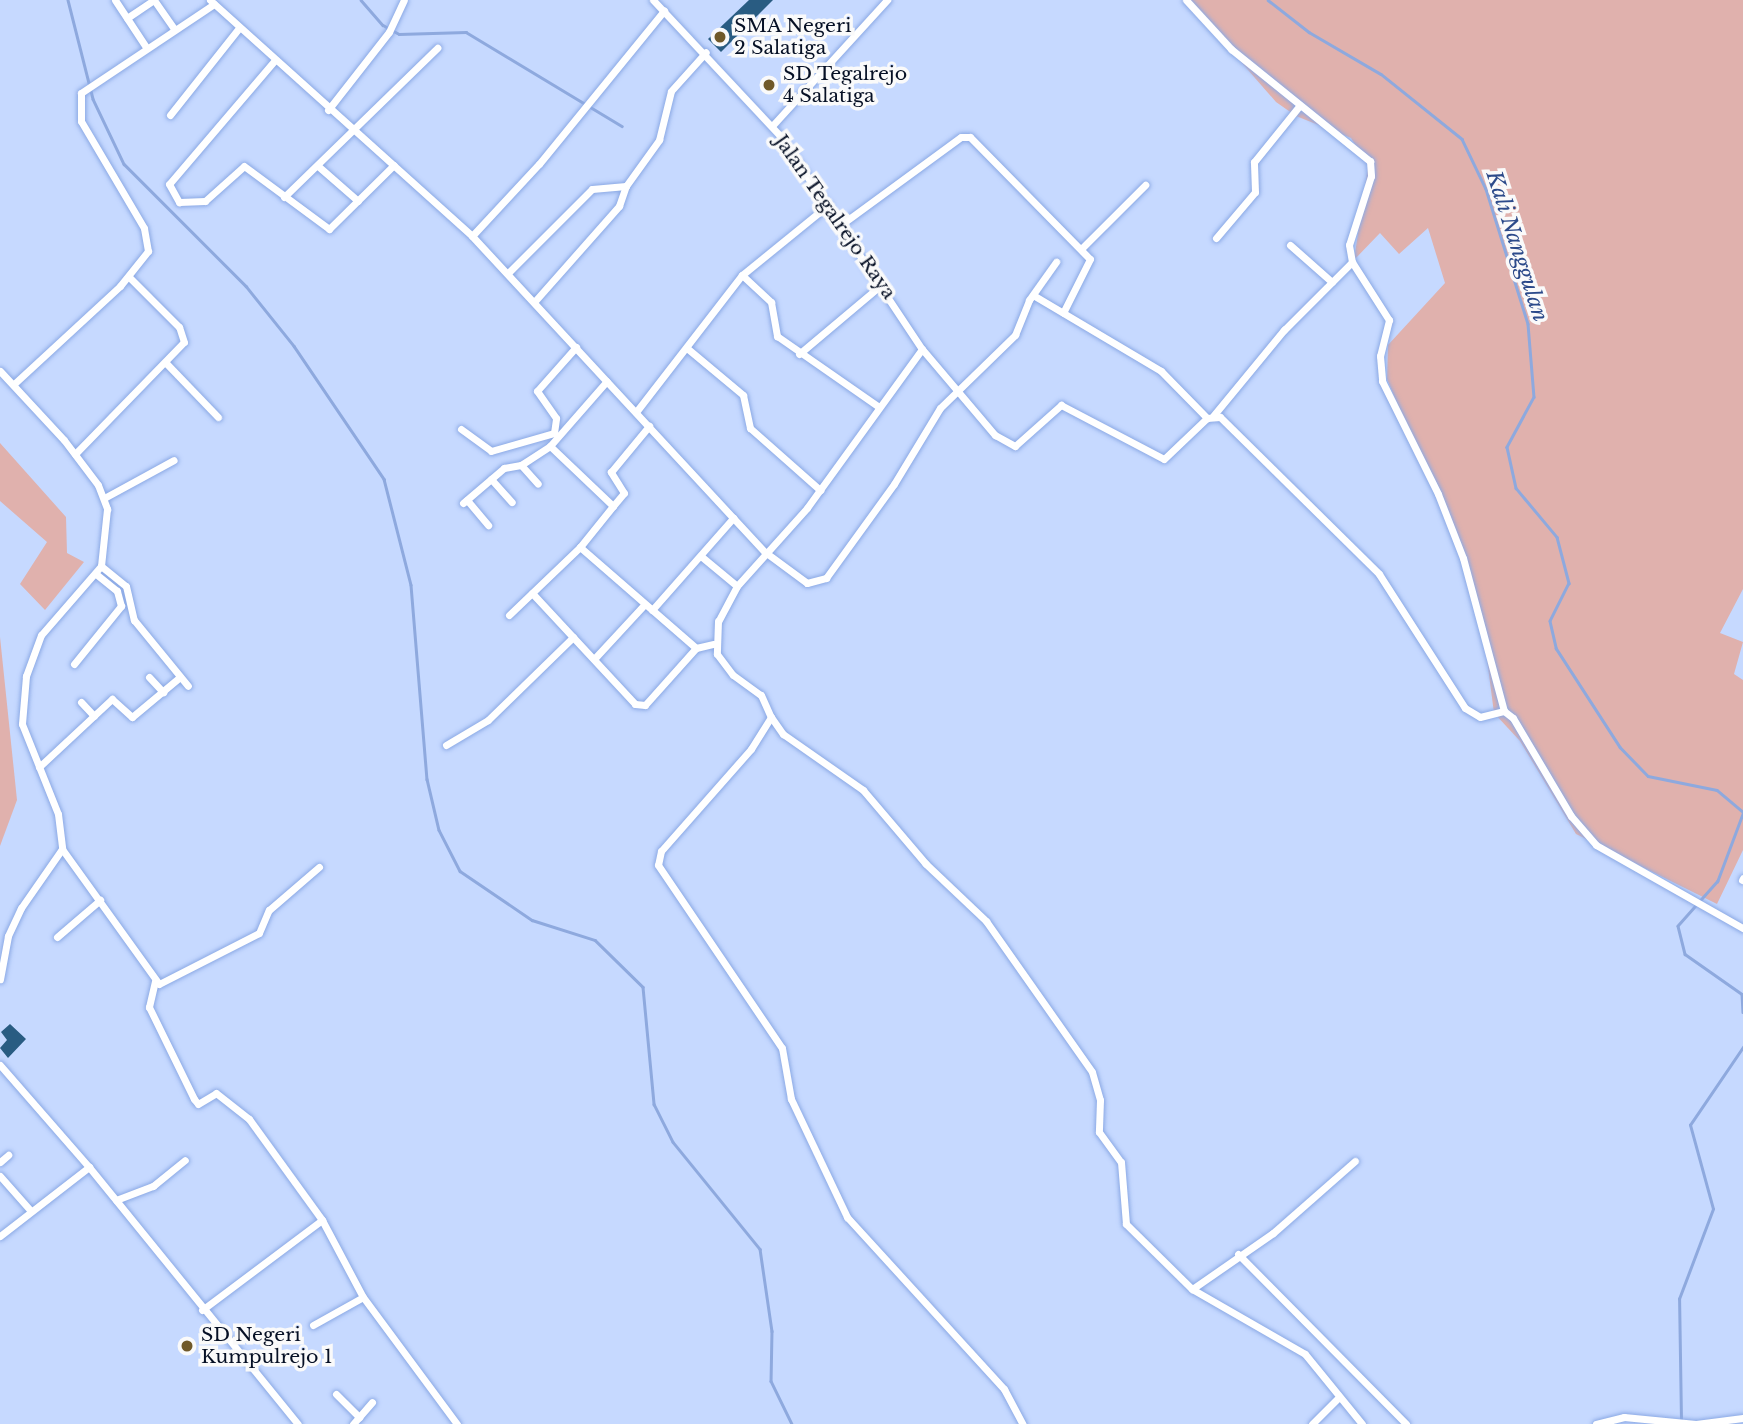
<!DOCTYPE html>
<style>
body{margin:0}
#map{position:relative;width:1743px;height:1424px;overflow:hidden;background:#c6d9ff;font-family:"Libre Baskerville",serif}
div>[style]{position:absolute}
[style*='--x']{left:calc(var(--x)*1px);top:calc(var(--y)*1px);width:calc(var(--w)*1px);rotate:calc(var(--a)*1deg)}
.green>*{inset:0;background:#e0b1ad}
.stream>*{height:2.5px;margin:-1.25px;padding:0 1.25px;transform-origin:1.25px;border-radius:1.25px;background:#8ea9de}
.building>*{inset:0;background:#295c82}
.roads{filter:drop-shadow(0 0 2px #8ba9e5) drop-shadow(0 0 2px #8ba9e5)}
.street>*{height:7px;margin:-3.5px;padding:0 3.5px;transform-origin:3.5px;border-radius:3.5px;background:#fff}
.dots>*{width:19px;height:19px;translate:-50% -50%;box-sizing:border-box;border:4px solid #fafafa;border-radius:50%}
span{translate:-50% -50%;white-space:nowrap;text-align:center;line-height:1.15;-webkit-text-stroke:7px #fafafa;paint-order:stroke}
.poi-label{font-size:19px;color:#061025}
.left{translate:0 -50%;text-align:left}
.street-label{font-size:19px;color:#061025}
.water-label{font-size:21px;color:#2c4a8a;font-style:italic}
</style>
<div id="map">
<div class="green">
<i style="clip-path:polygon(1187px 0,1743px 0,1743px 589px,1720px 633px,1743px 642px,1734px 674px,1743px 680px,1743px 850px,1717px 904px,1576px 834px,1520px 741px,1494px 713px,1485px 644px,1462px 558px,1387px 379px,1388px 345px,1445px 283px,1428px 228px,1399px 254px,1380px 233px,1354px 260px,1368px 166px,1351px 138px,1296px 116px,1276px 102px)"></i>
<i style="clip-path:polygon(0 443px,66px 517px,67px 553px,84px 562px,45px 610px,20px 584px,47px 542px,0 501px)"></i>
<i style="clip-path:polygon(0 637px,17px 800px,0 846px)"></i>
</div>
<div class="stream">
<i style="--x:68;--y:0;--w:102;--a:75.8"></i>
<i style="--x:93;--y:99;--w:72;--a:64.5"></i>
<i style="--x:124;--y:164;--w:173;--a:45"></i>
<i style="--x:246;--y:286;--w:77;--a:51.3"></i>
<i style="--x:294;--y:346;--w:161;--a:55.9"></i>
<i style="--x:384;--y:479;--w:109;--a:75.7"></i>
<i style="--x:411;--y:585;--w:195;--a:85.3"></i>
<i style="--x:427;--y:779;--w:52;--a:76.8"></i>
<i style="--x:439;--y:830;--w:46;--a:62.9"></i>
<i style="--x:460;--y:871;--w:87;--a:34.2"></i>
<i style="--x:532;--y:920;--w:66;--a:17.6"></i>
<i style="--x:595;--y:940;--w:67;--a:44.4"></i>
<i style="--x:643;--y:987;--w:118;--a:84.6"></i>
<i style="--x:654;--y:1104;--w:42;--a:63.4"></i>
<i style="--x:673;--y:1142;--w:138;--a:50.9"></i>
<i style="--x:760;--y:1249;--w:83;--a:81.7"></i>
<i style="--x:772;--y:1331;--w:50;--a:91.1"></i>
<i style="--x:771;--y:1381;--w:48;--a:64"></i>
<i style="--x:361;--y:0;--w:33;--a:49"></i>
<i style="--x:383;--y:25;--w:18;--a:29"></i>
<i style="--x:399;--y:34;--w:67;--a:-1.7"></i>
<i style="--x:466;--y:32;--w:182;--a:31.1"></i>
<i style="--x:1268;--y:0;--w:52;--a:38"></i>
<i style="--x:1309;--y:32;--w:83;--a:30.3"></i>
<i style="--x:1381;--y:74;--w:104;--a:38.7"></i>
<i style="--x:1462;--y:139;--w:55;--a:64.4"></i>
<i style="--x:1486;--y:189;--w:141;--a:72.7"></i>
<i style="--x:1528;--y:324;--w:73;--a:85.3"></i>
<i style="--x:1534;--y:397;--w:57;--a:118.4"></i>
<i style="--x:1507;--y:447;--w:42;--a:77.6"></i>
<i style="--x:1516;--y:488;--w:64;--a:50.1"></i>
<i style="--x:1557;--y:537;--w:48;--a:75.4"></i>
<i style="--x:1569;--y:583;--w:42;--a:116.6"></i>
<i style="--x:1550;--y:621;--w:28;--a:77"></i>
<i style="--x:1556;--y:648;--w:118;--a:57.1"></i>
<i style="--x:1620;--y:747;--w:40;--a:46"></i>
<i style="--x:1648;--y:776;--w:70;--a:11.5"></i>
<i style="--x:1717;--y:790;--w:34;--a:40"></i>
<i style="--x:1743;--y:814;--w:72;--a:110.5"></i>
<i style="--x:1718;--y:881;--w:60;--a:131.6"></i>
<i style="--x:1678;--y:926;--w:29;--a:76"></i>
<i style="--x:1685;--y:954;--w:70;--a:35.1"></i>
<i style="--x:1742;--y:994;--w:18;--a:87"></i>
<i style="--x:1681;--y:1421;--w:122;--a:-90.9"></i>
<i style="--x:1679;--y:1299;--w:96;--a:-69.3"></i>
<i style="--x:1713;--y:1209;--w:87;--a:-105.3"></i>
<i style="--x:1690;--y:1125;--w:94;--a:-55.8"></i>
</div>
<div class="building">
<i style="clip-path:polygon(749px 0,773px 0,721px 52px,708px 39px)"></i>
<i style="clip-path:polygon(10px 1024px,26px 1039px,8px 1058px,0 1048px,7px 1040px,1px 1032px)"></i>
</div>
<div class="roads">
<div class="street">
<i style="--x:115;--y:0;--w:56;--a:56.6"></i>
<i style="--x:154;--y:0;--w:35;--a:55"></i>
<i style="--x:210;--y:0;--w:353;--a:42"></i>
<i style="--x:472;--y:236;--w:431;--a:47.2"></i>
<i style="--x:765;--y:552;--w:52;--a:36.4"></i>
<i style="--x:807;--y:583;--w:20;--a:-15"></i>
<i style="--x:826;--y:578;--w:116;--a:-54.1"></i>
<i style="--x:894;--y:484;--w:89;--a:-58.8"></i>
<i style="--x:940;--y:408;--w:105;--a:-44.2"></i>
<i style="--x:1015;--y:335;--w:38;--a:-68"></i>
<i style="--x:1029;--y:300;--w:47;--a:-54.6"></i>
<i style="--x:653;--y:0;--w:187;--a:46.9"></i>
<i style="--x:781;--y:137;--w:255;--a:56.4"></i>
<i style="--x:922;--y:349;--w:113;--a:49.7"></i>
<i style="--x:995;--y:435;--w:23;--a:29"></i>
<i style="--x:1015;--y:446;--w:62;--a:-41.7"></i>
<i style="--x:1061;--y:405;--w:116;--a:27.7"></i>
<i style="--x:1164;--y:459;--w:59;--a:-43.6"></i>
<i style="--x:1207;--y:418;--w:13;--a:-4"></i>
<i style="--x:1220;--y:417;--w:223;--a:44.6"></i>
<i style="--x:1379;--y:574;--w:159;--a:57.3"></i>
<i style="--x:1465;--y:708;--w:17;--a:31"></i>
<i style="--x:1480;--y:717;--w:25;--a:-14"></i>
<i style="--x:1504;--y:711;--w:11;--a:38"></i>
<i style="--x:1513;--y:718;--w:114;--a:59.4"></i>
<i style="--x:1571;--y:816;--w:38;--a:49"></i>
<i style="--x:1596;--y:845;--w:169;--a:29.5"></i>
<i style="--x:1186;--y:0;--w:67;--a:47.4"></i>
<i style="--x:1231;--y:49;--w:179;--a:38.9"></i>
<i style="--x:1370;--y:161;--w:15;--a:86"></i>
<i style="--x:1371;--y:176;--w:72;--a:107.7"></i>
<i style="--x:1349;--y:245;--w:17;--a:80"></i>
<i style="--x:1352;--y:262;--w:69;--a:57.5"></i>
<i style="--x:1389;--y:320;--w:37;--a:104"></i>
<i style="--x:1380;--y:356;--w:25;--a:85"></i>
<i style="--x:1382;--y:381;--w:126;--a:63.6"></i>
<i style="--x:1438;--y:494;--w:69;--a:68.7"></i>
<i style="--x:1463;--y:558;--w:158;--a:75"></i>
<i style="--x:127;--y:18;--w:32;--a:-34"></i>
<i style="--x:275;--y:60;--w:163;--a:130.5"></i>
<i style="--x:169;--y:184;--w:21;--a:61"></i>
<i style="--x:179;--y:202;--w:26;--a:-2"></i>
<i style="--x:205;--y:201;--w:52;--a:-41.9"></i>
<i style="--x:244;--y:166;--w:106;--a:36.5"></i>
<i style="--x:329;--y:229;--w:91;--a:-44.6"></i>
<i style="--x:328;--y:110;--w:99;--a:-52"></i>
<i style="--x:389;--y:32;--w:35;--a:-65"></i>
<i style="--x:170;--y:115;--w:111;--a:-51.6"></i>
<i style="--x:772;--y:126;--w:171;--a:-47.6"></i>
<i style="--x:318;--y:166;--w:53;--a:41.2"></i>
<i style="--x:284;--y:197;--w:214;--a:-44.2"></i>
<i style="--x:842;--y:224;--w:147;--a:-36.2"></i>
<i style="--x:961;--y:137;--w:9;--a:0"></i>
<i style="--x:970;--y:137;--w:171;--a:45.5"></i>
<i style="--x:1090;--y:259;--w:60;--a:116.6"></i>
<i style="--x:472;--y:236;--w:98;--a:-47.1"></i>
<i style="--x:539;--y:164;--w:198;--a:-50.8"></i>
<i style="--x:1216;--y:238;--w:60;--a:-49.7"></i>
<i style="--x:1255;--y:192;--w:30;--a:-92"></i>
<i style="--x:1254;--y:162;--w:73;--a:-51.1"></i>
<i style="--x:1290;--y:245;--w:56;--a:41.4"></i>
<i style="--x:1081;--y:249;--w:91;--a:-45"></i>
<i style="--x:509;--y:272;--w:117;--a:-45"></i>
<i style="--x:592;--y:189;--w:34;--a:-5"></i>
<i style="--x:626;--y:186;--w:57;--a:-54.3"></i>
<i style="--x:659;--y:140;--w:50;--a:-76.2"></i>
<i style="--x:671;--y:91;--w:52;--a:-48.1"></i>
<i style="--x:742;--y:275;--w:40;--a:43"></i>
<i style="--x:771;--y:302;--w:35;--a:80"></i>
<i style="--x:777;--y:336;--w:124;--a:34.8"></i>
<i style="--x:1033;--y:295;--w:149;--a:30.7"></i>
<i style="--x:1161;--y:371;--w:66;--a:45.6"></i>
<i style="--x:535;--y:301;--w:127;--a:-48.5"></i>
<i style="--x:619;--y:206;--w:21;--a:-71"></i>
<i style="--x:688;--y:349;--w:72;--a:39.9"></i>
<i style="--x:743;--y:395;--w:34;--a:78"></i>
<i style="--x:750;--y:428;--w:94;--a:41.5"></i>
<i style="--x:922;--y:349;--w:196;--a:125.9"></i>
<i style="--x:807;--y:508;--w:105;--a:131.9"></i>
<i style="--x:737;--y:586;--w:40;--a:118"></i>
<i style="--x:718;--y:621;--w:33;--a:92"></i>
<i style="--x:717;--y:654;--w:26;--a:53"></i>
<i style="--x:733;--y:675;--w:34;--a:36"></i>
<i style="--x:761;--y:695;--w:24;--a:66"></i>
<i style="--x:771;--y:717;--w:38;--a:122"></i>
<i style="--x:751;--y:749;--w:136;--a:131.4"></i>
<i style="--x:661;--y:851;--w:14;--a:102"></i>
<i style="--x:658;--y:865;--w:221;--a:55.9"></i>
<i style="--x:782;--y:1048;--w:52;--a:80"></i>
<i style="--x:791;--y:1099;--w:131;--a:64.6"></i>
<i style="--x:847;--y:1217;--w:233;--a:47.6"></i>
<i style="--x:1004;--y:1389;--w:40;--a:62"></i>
<i style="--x:799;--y:354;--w:107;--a:-40.1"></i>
<i style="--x:166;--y:363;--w:75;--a:46.1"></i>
<i style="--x:0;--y:371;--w:94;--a:47.2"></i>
<i style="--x:64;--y:440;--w:56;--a:52.9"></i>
<i style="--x:98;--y:485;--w:26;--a:69"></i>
<i style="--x:107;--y:509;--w:57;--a:96"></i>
<i style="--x:101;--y:566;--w:91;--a:131"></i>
<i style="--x:41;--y:635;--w:44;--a:110.1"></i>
<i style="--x:26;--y:676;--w:48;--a:94.8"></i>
<i style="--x:22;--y:724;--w:97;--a:68.2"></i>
<i style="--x:58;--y:814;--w:35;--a:83"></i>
<i style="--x:62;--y:849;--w:72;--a:124.8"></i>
<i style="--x:21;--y:908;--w:31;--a:115"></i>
<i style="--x:8;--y:936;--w:44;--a:100.5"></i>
<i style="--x:15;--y:383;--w:143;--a:-42.7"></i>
<i style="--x:120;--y:286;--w:45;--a:-51.3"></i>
<i style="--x:148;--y:251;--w:23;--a:-100"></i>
<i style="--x:144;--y:228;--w:124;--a:-120.5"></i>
<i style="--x:81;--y:121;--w:28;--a:-90"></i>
<i style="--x:81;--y:93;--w:160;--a:-33.8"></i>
<i style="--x:636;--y:412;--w:173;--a:-52.3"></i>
<i style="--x:742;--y:275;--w:111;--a:-39.1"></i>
<i style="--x:1213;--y:416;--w:112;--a:-50.5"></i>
<i style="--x:1284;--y:330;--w:96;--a:-45"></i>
<i style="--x:461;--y:429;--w:37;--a:36"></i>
<i style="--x:491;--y:451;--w:66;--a:-15.9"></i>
<i style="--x:554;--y:433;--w:15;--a:-82"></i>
<i style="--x:556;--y:418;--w:33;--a:-125"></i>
<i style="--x:537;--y:391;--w:59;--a:-48.4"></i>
<i style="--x:75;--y:454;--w:156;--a:-45.8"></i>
<i style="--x:184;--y:342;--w:16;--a:-108"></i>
<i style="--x:179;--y:327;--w:71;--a:-135"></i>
<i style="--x:521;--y:465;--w:25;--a:48"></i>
<i style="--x:491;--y:479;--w:31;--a:48"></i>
<i style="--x:106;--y:497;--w:77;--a:-28.6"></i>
<i style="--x:467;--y:500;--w:33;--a:50"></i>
<i style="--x:463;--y:503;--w:54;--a:-40.5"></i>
<i style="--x:504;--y:468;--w:17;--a:-10"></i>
<i style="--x:521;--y:465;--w:35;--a:-33"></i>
<i style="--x:550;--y:446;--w:86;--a:-48.8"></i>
<i style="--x:613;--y:506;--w:17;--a:-50"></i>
<i style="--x:624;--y:493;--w:25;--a:-122"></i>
<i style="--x:611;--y:472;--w:60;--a:-50.4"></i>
<i style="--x:702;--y:557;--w:45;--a:39.6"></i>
<i style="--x:101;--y:566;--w:32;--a:39"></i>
<i style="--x:126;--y:586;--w:35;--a:77"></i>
<i style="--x:134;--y:620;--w:85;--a:50.7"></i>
<i style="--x:532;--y:593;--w:151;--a:47.1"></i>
<i style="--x:635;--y:704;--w:10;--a:6"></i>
<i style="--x:645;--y:705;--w:76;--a:-48.2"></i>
<i style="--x:696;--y:648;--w:154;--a:-139"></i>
<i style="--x:652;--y:610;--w:123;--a:-48.6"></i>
<i style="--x:509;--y:615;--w:98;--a:-43.8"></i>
<i style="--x:580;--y:547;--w:53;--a:-51.2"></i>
<i style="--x:613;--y:506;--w:87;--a:-136.4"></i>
<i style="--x:696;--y:648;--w:18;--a:-13"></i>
<i style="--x:594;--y:659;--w:74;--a:-47.2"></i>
<i style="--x:74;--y:664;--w:75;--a:-51"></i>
<i style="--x:121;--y:606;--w:16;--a:-105"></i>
<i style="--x:117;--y:591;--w:27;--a:-141"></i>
<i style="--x:149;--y:677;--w:21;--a:47"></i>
<i style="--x:81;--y:702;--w:19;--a:47"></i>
<i style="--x:771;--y:717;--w:21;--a:55"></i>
<i style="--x:783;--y:734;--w:98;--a:35"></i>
<i style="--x:863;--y:790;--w:97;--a:49.6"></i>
<i style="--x:926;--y:864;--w:83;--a:43.5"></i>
<i style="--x:986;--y:921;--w:184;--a:54.9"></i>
<i style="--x:1092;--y:1072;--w:29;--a:74"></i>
<i style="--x:1100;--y:1100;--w:32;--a:92"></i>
<i style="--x:1099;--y:1132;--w:37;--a:54"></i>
<i style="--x:1121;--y:1162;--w:62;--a:85.4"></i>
<i style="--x:1126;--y:1224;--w:93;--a:44.6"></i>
<i style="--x:446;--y:745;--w:49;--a:-30.8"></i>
<i style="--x:488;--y:720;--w:119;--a:-44.3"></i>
<i style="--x:39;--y:767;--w:100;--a:-43"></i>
<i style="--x:112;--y:699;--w:27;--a:42"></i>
<i style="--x:132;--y:717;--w:62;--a:-39.8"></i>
<i style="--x:62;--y:849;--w:166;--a:54.3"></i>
<i style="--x:159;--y:984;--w:112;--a:-27"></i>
<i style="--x:259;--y:933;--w:25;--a:-67"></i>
<i style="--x:269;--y:910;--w:66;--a:-40.7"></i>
<i style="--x:1742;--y:880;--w:2;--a:-63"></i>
<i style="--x:57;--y:937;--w:57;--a:-40.7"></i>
<i style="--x:155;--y:981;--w:27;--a:103"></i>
<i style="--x:149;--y:1007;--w:102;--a:63.9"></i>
<i style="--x:194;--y:1099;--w:6;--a:51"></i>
<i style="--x:198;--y:1104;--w:21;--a:-31"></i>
<i style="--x:216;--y:1093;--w:42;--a:38.2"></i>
<i style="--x:249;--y:1119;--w:125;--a:54.1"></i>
<i style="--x:0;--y:1065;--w:135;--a:48.9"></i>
<i style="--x:1355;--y:1161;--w:109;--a:138.7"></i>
<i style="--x:1273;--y:1233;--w:98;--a:145.3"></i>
<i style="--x:1192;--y:1289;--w:130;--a:29.9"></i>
<i style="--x:1305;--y:1354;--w:90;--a:50.8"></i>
<i style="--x:0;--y:1162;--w:11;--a:-41"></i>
<i style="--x:0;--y:1176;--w:47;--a:48.5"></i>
<i style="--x:116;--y:1200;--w:40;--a:-21"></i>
<i style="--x:153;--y:1186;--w:41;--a:-39.1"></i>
<i style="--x:0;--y:1236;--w:113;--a:-37.8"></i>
<i style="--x:89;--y:1167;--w:331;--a:50.9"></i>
<i style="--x:1238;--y:1254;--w:239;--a:45.3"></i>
<i style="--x:202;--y:1310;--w:150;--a:-36.9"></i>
<i style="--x:322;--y:1220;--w:87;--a:62"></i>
<i style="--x:363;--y:1297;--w:158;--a:53.5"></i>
<i style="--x:313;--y:1325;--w:57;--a:-29.2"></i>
<i style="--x:336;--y:1394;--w:33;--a:45"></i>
<i style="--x:353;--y:1424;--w:29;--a:-49"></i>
<i style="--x:1312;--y:1424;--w:35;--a:-45"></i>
<i style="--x:1596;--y:1424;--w:29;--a:-14"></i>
<i style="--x:1624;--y:1417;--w:72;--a:5.6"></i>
<i style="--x:1696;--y:1424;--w:47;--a:-7.3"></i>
</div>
</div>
<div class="dots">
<i style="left:720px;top:37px;background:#705929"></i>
<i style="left:769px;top:85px;background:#705929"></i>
<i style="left:187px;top:1346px;background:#705929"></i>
</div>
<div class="poi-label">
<span class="left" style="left:734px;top:37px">SMA Negeri<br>2 Salatiga</span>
<span class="left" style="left:783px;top:85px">SD Tegalrejo<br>4 Salatiga</span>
<span class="left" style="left:201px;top:1346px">SD Negeri<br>Kumpulrejo 1</span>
</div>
<div class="street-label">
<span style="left:835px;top:217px;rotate:55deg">Jalan Tegalrejo Raya</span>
</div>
<div class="water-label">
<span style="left:1517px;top:246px;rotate:72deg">Kali Nanggulan</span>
</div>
</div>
